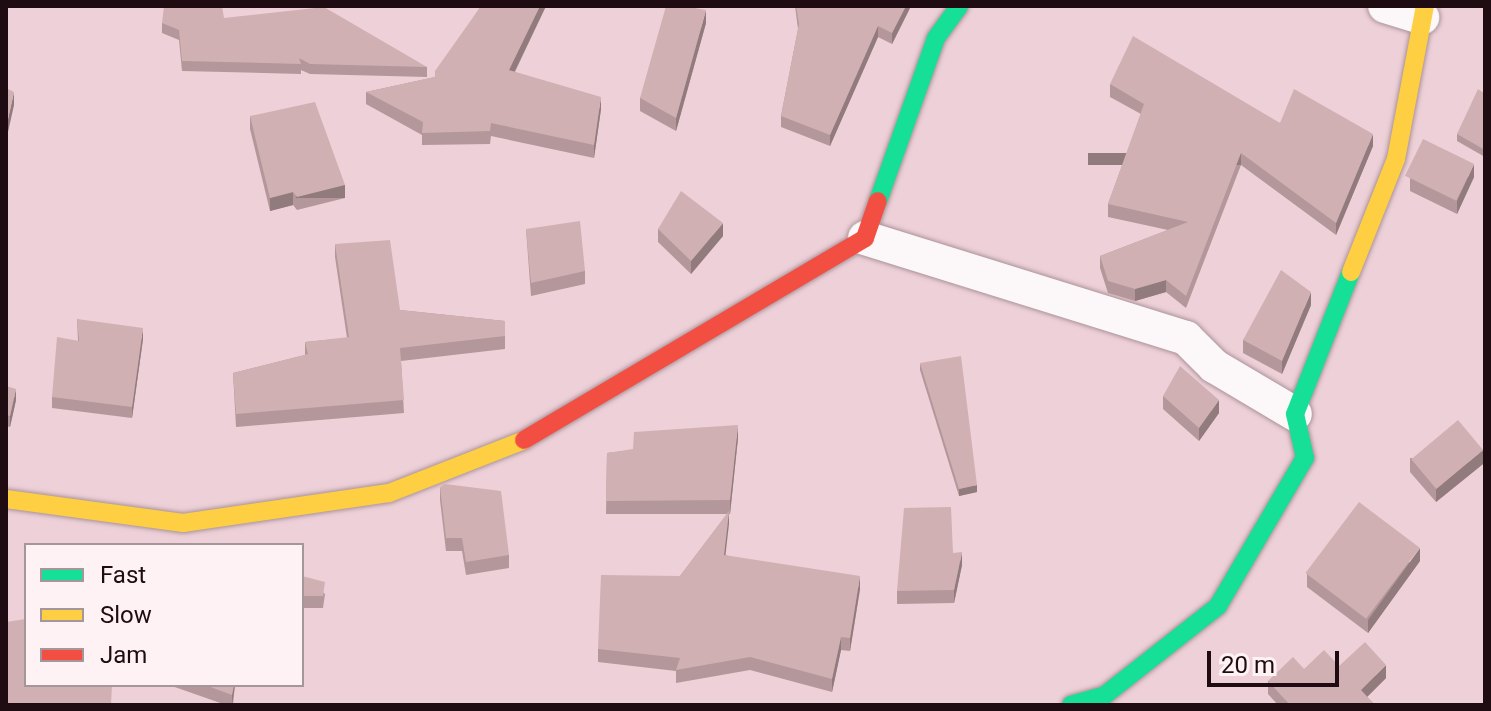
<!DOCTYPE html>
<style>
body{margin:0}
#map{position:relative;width:1491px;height:711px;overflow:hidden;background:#eed0d8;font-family:Roboto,sans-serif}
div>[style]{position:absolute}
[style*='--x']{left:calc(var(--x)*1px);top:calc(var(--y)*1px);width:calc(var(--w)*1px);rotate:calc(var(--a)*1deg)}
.roads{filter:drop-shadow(0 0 2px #aa9399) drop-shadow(0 0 2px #aa9399)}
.street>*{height:34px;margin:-17px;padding:0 17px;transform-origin:17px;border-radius:17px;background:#fcf8f9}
.fast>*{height:18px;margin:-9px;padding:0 9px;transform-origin:9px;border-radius:9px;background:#16e098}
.slow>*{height:18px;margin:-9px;padding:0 9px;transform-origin:9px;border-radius:9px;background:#ffcf43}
.jam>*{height:18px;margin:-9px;padding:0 9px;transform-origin:9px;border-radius:9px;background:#f24e42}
.wall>*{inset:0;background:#b3979a}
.shaded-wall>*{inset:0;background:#927b7d;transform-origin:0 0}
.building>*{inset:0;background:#d0b0b3;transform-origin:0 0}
span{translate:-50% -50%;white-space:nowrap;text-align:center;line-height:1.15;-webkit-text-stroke:7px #fef2f5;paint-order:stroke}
.frame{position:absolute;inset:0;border:8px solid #1e0c12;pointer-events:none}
.legend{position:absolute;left:24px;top:543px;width:280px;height:144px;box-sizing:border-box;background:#fef2f5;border:2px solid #a4969a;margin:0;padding:10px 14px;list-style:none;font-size:24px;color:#1e0c12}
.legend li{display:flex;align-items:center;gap:16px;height:40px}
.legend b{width:40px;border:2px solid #a4969a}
.scale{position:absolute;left:1207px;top:651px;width:132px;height:36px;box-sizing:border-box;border:4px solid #1e0c12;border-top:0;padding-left:10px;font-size:24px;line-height:28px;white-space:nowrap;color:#1e0c12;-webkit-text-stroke:6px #fef2f5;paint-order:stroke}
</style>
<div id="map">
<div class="roads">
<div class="street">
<i style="--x:1385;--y:6;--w:39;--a:17"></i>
<i style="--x:865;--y:238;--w:336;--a:17.3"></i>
<i style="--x:1186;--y:338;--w:40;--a:45"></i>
<i style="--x:1214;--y:366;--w:94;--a:30.7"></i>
</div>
<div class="fast">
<i style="--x:878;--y:201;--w:173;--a:-70.4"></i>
<i style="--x:936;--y:38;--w:39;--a:-54"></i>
<i style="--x:1071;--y:705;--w:35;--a:-16"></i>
<i style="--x:1105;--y:695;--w:144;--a:-38.2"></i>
<i style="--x:1218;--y:606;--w:172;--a:-59.6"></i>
<i style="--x:1305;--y:458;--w:45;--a:-102.8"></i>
<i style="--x:1295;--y:414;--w:153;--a:-68.5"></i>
</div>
<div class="slow">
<i style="--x:1351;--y:272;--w:122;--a:-68.3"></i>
<i style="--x:1396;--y:159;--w:156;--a:-79.3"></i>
<i style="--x:6;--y:499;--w:179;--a:7.7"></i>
<i style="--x:183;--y:523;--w:208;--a:-8.3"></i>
<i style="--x:389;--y:493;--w:145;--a:-21.4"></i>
</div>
<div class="jam">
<i style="--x:524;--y:440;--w:396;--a:-30.6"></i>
<i style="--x:865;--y:238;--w:39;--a:-71"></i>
</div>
</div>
<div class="wall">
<i style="clip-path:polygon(481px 6px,546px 6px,515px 72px,601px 109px,594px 158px,491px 136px,490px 144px,422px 145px,422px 135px,366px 104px,366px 92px,435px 77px)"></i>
<i style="clip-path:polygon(795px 6px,911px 6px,892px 44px,878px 37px,830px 146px,781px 127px,781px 116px,798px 29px)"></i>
<i style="clip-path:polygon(224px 18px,427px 67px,427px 77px,310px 74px,301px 70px,301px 74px,182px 71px,179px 40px,162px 33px,162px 23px)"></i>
<i style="clip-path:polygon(706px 23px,676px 131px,640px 111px,640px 98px)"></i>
<i style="clip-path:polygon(1110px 84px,1280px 123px,1373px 146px,1336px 235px,1241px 165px,1186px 308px,1166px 292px,1135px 301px,1108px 293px,1100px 268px,1100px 256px,1168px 230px,1108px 217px,1108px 204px,1141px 114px,1110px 97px)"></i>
<i style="clip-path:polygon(1485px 94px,1485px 157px,1457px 141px,1457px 134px)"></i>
<i style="clip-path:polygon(250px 116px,345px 198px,297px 210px,293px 205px,270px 211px,250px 129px)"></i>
<i style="clip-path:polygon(1474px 177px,1457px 214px,1410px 191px,1410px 178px)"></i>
<i style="clip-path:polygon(526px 229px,585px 271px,585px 284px,531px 296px)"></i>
<i style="clip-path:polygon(658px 229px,723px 236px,691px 274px,658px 242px)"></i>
<i style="clip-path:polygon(335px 244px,400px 310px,505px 321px,505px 349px,401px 361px,404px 413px,236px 427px,233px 373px,305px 355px,305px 342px,347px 338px,335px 257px)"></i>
<i style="clip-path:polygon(1311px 305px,1282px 374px,1243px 353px,1243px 340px)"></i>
<i style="clip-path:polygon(77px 319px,143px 339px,132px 418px,52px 408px,52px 397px,78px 341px)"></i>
<i style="clip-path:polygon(920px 363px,977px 492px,959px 496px,920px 370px)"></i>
<i style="clip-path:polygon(6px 386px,16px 400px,10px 427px,6px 426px)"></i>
<i style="clip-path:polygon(1163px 396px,1219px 413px,1199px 441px,1163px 409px)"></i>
<i style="clip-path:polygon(738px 438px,730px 514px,729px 514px,725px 555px,860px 589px,850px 651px,841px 650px,832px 692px,750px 670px,676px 683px,676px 671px,598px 662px,598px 649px,680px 576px,727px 514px,606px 514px,607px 453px)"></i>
<i style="clip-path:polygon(1410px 458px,1483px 464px,1436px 502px,1410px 472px)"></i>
<i style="clip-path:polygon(440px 487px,509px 555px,509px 568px,466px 575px,462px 551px,446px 551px,440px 500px)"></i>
<i style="clip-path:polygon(953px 553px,962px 565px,954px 603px,897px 604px,897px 591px)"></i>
<i style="clip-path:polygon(1420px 561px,1368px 633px,1307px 587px,1307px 574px)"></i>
<i style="clip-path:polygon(302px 576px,325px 594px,323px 608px,302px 608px)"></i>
<i style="clip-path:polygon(1339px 666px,1386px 678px,1367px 697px,1375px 705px,1278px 705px,1268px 694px,1268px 681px,1304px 669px)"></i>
<i style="clip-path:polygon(169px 685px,235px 685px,233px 705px,226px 705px)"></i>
</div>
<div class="shaded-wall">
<i style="clip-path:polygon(540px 6px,546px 6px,509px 83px,509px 70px)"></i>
<i style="clip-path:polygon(906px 6px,911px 6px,892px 44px,892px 33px)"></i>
<i style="clip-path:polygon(706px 10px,706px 23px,676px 131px,676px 118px)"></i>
<i style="clip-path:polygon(878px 26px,878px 37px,830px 146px,830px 135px)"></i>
<i style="clip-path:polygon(14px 92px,14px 105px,6px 141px,6px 128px)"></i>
<i style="clip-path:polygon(601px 97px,601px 109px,594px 158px,594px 145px)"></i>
<i style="clip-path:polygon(1373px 134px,1373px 146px,1336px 235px,1336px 223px)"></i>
<i style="left:1241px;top:153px;width:12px;height:153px;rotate:90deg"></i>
<i style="clip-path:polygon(1474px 164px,1474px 177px,1457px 214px,1457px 201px)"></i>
<i style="left:345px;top:185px;width:13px;height:49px;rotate:90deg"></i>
<i style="clip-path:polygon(293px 192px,293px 205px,270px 211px,270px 198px)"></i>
<i style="clip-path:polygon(723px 223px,723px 236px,691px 274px,691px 261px)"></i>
<i style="clip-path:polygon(1166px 280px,1166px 292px,1135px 301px,1135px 289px)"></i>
<i style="clip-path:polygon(1311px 292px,1311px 305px,1282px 374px,1282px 361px)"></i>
<i style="clip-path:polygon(143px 328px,143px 339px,132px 418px,132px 407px)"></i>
<i style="clip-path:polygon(16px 389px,16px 400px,10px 427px,10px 416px)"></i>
<i style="clip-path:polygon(1219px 400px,1219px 413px,1199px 441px,1199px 428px)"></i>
<i style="clip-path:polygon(738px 425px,738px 438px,730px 514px,730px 500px)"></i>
<i style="clip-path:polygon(1483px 450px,1483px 464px,1436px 502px,1436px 489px)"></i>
<i style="clip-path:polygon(977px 485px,977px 492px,959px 496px,959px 489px)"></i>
<i style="clip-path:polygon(729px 511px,729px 524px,724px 568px,724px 555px)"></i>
<i style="clip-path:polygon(1420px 548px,1420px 561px,1368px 633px,1368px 620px)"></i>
<i style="clip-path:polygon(962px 552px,962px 565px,954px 603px,954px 590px)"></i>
<i style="clip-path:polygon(860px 576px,860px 589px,850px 651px,850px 638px)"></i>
<i style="clip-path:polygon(841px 637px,841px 650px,832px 692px,832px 679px)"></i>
<i style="clip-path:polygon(1386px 665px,1386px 678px,1361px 703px,1361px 690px)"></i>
<i style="clip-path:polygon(234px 685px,235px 685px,232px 705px,232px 695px)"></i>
</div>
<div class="building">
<i style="clip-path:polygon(164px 6px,222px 6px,224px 18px,324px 7px,427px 67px,310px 64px,299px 58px,301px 64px,182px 61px,179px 30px,162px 23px)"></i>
<i style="clip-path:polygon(481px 6px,540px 6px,509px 70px,601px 97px,594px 145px,491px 123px,490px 131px,422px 133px,423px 122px,366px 92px,435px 77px,435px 71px)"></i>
<i style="clip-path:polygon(666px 6px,683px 6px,706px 10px,676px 118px,640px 98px)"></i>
<i style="clip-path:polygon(796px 6px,906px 6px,892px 33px,878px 26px,830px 135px,781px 116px,799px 24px)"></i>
<i style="clip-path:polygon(1133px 36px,1280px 123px,1294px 89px,1373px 134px,1336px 223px,1241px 153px,1186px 296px,1166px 280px,1135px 289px,1108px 281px,1100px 256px,1188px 222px,1108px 204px,1144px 104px,1110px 84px)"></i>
<i style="clip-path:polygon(6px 88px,14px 92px,6px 128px)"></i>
<i style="clip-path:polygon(1478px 89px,1485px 94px,1485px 150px,1457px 134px)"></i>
<i style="clip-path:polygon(315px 102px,345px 185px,297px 197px,293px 192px,270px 198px,250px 116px)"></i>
<i style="left:1423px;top:139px;width:57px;height:41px;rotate:26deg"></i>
<i style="clip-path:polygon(681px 191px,723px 223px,691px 261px,658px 229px)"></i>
<i style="clip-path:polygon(580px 221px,585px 271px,531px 283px,526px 229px)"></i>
<i style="clip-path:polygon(390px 240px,400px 310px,505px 321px,505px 336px,400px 348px,404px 400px,236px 414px,233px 373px,308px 354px,305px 342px,349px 337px,335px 244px)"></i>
<i style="clip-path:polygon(1281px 270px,1311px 292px,1282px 361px,1243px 340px)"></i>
<i style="clip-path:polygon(77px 319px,143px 328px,132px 407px,52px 397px,57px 337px,79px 341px)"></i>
<i style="clip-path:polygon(961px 356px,977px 485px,959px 489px,920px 363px)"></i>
<i style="clip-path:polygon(1180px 366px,1219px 400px,1199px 428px,1163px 396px)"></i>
<i style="clip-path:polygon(6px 386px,16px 389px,10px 416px,6px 415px)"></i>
<i style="left:1458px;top:420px;width:39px;height:61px;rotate:50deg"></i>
<i style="clip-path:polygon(738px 425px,730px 500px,606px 501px,607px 453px,633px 449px,634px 432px)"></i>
<i style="clip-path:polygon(445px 484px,501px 491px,509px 555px,466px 562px,462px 538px,446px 538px,440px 487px)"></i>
<i style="left:1359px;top:502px;width:76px;height:89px;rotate:37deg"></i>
<i style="clip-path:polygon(951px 507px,953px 553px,962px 552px,954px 590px,897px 591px,904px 508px)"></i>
<i style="clip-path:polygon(729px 511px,724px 555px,860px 576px,850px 638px,841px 637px,832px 679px,750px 657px,676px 670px,680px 658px,598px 649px,601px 575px,680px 576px)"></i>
<i style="clip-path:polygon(302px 576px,325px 582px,323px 596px,302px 596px)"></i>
<i style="clip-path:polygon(26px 619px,26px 685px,112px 685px,111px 705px,6px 705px,6px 622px)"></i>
<i style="clip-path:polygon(1365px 642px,1386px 665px,1361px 690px,1375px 705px,1290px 705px,1268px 681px,1293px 657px,1304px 669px,1324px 650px,1339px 666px)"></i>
<i style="clip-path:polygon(205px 685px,234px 685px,232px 695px)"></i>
</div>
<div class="frame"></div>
<ul class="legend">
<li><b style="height:10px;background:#16e098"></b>Fast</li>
<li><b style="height:10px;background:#ffcf43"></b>Slow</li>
<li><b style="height:10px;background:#f24e42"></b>Jam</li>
</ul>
<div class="scale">20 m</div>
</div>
